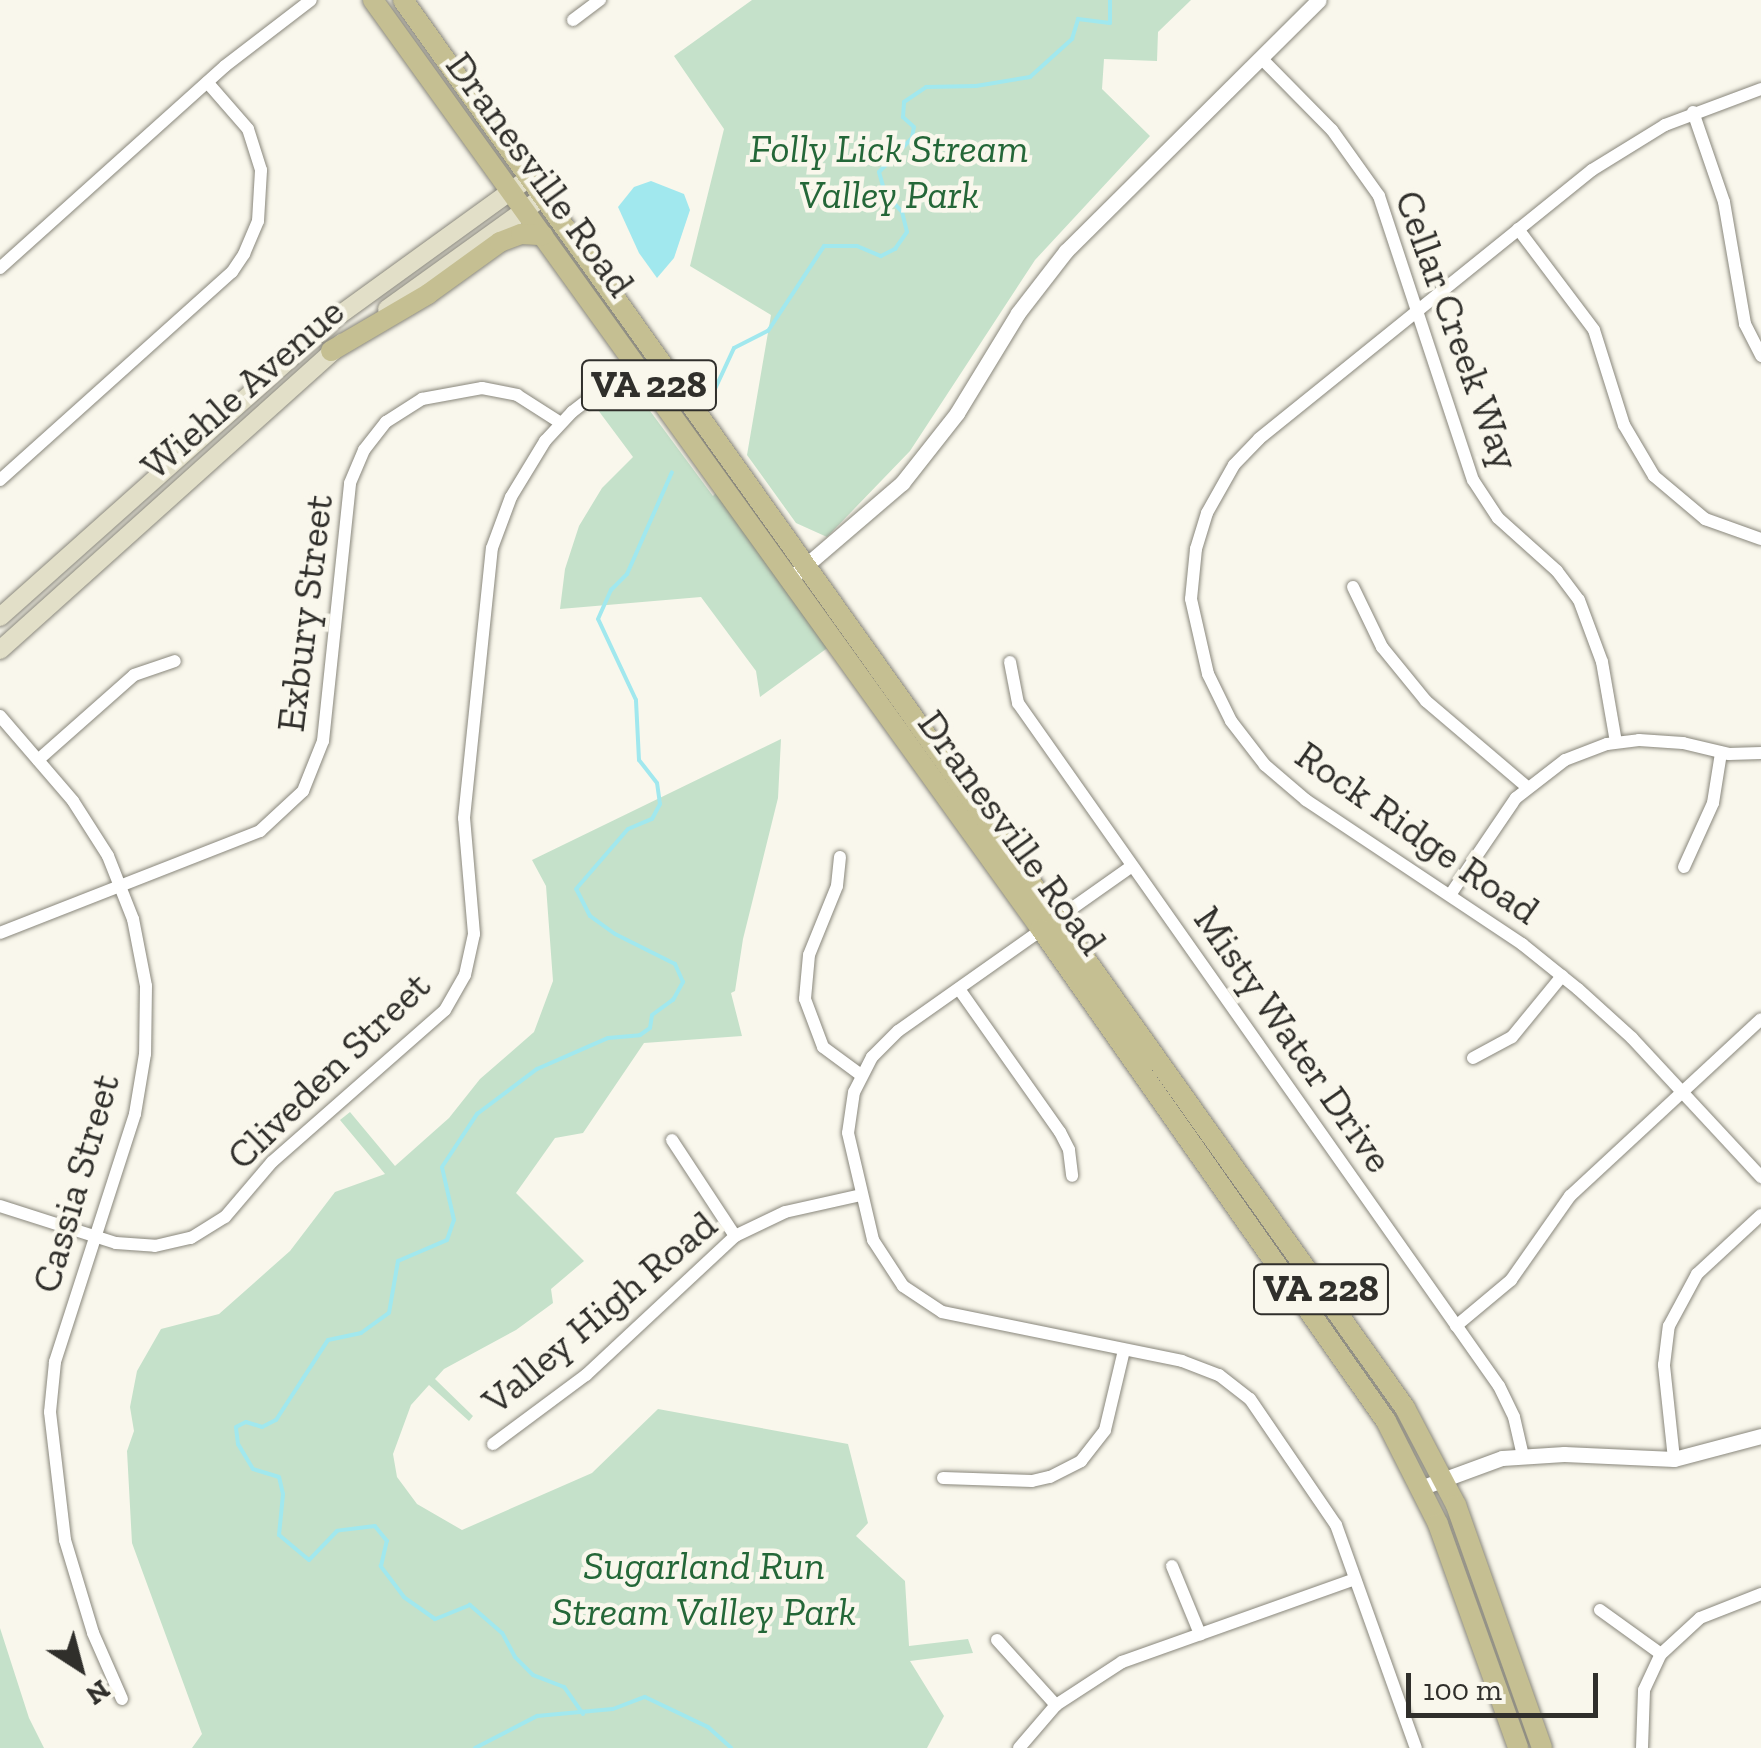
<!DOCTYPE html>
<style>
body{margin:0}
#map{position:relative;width:1761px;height:1748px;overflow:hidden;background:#f9f7ec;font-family:"Zilla Slab",serif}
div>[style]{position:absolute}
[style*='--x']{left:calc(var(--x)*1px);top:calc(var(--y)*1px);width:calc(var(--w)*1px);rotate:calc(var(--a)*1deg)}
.green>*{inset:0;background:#c5e1ca}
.water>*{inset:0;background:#a1e8ee}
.stream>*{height:4px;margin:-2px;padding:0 2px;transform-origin:2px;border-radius:2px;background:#a1e8ee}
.roads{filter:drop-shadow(0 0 2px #89877c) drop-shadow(0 0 2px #89877c)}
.minor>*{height:12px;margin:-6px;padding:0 6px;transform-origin:6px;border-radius:6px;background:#fff}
.tertiary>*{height:15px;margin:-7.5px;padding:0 7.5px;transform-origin:7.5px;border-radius:7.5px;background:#fff}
.secondary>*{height:18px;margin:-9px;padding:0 9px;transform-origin:9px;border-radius:9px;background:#e2dfc8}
.primary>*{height:20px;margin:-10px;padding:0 10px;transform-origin:10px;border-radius:10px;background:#c5bf92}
span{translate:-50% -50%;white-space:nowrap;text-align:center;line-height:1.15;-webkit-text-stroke:9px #f9f7ec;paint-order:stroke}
.shield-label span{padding:2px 8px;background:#f9f7ec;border:2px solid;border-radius:8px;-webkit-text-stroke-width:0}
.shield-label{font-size:38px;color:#302f2b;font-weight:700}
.park-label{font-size:40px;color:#246738;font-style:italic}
.street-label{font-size:40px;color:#302f2b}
.north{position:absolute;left:30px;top:1618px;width:100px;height:100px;-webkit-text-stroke:8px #f9f7ec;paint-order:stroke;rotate:144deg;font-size:28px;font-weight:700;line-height:40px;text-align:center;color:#302f2b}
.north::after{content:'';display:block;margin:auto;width:35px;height:45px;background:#302f2b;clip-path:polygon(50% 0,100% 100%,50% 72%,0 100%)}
.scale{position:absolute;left:1406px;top:1673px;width:192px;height:45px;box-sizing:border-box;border:5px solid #302f2b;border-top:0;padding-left:12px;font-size:30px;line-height:35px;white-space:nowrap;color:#302f2b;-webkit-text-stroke:8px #f9f7ec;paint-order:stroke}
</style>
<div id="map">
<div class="green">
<i style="clip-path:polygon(752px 0,1191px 0,1158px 32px,1157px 61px,1104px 59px,1102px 89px,1150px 136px,1035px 260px,910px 451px,827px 537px,796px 523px,747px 455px,771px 315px,690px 266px,724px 129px,674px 56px)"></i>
<i style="clip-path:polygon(631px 392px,639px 396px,713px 496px,722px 486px,837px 641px,760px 697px,756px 671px,701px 597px,560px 609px,565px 569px,579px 526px,602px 488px,633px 457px,598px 410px)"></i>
<i style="clip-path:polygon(781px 739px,778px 798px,743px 939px,735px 991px,731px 993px,742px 1036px,644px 1043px,583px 1133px,555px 1138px,516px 1193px,584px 1261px,551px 1289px,553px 1303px,516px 1330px,444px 1369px,435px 1379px,473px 1416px,469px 1421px,429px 1385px,411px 1405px,393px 1454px,397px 1477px,417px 1504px,462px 1530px,592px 1473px,658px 1409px,848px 1444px,868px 1523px,856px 1536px,905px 1581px,909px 1646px,968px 1639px,973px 1653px,910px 1661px,944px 1716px,927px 1748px,192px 1748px,202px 1734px,132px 1543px,127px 1451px,134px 1431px,130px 1407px,137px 1371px,161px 1329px,219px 1314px,290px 1251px,335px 1192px,385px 1174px,340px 1120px,350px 1112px,395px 1166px,449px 1118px,480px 1079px,534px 1032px,553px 981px,546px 886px,532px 860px)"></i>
<i style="clip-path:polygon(0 1628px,29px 1718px,44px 1748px,0 1748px)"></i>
</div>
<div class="water">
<i style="clip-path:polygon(651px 181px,684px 194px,690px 210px,674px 258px,657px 278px,639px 253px,618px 207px,634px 187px)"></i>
</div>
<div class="stream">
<i style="--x:715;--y:389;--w:45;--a:-65.1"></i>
<i style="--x:734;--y:348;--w:38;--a:-27"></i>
<i style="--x:768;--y:331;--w:102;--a:-56.6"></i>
<i style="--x:824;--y:246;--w:33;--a:0"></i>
<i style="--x:857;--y:246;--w:26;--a:23"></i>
<i style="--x:881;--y:256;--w:16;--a:-27"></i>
<i style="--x:895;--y:249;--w:21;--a:-55"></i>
<i style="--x:907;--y:232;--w:21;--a:-104"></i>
<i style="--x:902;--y:212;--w:25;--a:-132"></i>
<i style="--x:885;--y:193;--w:22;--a:-106"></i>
<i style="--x:879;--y:172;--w:47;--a:-45.9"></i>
<i style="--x:912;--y:138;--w:11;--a:-80"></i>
<i style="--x:914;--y:127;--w:15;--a:-138"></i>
<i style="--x:903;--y:117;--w:15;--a:-86"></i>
<i style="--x:904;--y:102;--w:27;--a:-34"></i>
<i style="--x:926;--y:87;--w:50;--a:-1.1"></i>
<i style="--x:976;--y:86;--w:55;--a:-9.5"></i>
<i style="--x:1030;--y:77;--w:57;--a:-42.1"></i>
<i style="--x:1072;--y:39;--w:21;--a:-73"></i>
<i style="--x:1078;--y:19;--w:32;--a:7"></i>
<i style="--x:1110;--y:23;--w:23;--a:-90"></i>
<i style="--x:583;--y:1714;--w:33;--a:-125"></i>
<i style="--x:564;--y:1687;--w:33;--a:-159"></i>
<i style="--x:533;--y:1675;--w:25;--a:-135"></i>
<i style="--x:515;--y:1657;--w:27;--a:-118"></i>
<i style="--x:502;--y:1633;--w:43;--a:-138.8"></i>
<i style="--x:470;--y:1605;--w:38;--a:158"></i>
<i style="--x:435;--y:1619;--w:38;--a:-145"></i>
<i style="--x:404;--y:1597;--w:39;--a:-127"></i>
<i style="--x:381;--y:1566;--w:26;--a:-77"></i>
<i style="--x:387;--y:1541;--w:19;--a:-129"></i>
<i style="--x:375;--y:1526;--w:38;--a:173"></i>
<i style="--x:337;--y:1531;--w:40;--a:134"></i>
<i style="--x:309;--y:1560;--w:39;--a:-140"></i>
<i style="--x:279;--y:1535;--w:41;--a:-84.4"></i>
<i style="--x:283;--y:1494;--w:17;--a:-103"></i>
<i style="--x:279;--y:1477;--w:27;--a:-163"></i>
<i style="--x:253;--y:1469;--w:29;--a:-121"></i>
<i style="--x:238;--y:1444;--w:17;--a:-97"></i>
<i style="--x:236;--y:1427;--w:11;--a:-27"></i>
<i style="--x:246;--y:1422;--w:17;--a:17"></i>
<i style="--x:262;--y:1427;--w:16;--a:-27"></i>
<i style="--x:276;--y:1420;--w:95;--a:-57"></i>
<i style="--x:328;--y:1340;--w:34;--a:-12"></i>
<i style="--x:361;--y:1333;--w:34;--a:-36"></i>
<i style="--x:389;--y:1313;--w:53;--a:-80.2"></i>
<i style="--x:398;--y:1261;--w:53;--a:-23.2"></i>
<i style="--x:447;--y:1240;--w:21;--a:-71"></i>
<i style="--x:454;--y:1220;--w:54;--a:-102.8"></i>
<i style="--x:442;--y:1167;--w:64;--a:-56.6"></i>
<i style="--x:477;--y:1114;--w:75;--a:-36.9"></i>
<i style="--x:537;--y:1069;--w:77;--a:-23.6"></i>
<i style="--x:608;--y:1038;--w:32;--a:-5"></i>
<i style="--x:640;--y:1035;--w:12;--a:-35"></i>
<i style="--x:650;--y:1028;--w:13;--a:-81"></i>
<i style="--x:652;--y:1015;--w:26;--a:-36"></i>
<i style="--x:673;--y:1000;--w:21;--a:-61"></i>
<i style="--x:683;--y:982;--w:20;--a:-114"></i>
<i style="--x:675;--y:964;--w:67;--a:-153.4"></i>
<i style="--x:615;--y:934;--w:31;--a:-144"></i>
<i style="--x:590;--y:916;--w:30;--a:-117"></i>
<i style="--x:576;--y:889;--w:79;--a:-49.1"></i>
<i style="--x:628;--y:829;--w:26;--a:-23"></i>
<i style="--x:652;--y:819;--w:17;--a:-62"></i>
<i style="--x:660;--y:804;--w:21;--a:-98"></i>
<i style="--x:657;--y:783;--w:29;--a:-128"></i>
<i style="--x:639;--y:760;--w:60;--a:-92.9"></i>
<i style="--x:636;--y:700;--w:89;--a:-115.1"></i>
<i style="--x:598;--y:619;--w:32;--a:-66"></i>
<i style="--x:611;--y:590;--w:23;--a:-45"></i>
<i style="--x:627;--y:574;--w:111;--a:-66.2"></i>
<i style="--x:475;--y:1748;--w:70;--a:-27.3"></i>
<i style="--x:537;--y:1716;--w:76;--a:-5.3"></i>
<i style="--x:613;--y:1709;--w:34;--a:-21"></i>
<i style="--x:645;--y:1697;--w:70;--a:25.5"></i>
<i style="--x:708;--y:1727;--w:31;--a:42"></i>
</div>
<div class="roads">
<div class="minor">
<i style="--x:573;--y:20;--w:34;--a:-37"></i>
<i style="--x:1261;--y:58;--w:101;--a:45.4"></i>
<i style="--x:1332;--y:130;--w:81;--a:54.5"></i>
<i style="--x:1379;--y:196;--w:299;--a:71.7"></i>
<i style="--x:1473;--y:480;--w:45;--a:56.7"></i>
<i style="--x:1498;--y:518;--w:79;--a:41.9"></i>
<i style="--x:1557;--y:571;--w:36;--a:53"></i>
<i style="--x:1579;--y:600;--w:66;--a:69.6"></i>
<i style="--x:1602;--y:662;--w:81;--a:80.1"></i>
<i style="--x:1761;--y:89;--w:103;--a:159.4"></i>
<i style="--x:1665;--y:125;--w:86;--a:148.3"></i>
<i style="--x:1592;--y:170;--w:428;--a:141.1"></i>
<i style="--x:1259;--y:439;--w:36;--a:134"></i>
<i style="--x:1234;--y:465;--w:55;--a:119.4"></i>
<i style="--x:1207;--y:513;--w:38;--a:107"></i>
<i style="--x:1196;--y:549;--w:50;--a:95.7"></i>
<i style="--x:1191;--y:599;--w:77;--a:77.2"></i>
<i style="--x:1208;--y:674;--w:52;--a:63.9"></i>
<i style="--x:1231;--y:721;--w:56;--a:52.3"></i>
<i style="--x:1265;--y:765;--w:54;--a:40.5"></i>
<i style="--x:1306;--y:800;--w:260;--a:33.7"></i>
<i style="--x:1522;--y:944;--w:72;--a:38.8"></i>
<i style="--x:1578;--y:989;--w:73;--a:42.2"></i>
<i style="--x:1632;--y:1038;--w:190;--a:47.1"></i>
<i style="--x:1693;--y:112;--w:95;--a:71"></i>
<i style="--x:1724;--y:202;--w:124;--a:80.2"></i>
<i style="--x:1745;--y:324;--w:36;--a:63"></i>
<i style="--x:1518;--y:229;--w:126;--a:53"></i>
<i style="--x:1594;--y:330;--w:100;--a:72.5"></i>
<i style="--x:1624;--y:425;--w:59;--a:59.5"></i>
<i style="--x:1654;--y:476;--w:67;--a:40.1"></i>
<i style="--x:1705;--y:519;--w:59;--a:19.7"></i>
<i style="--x:0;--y:268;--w:302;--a:-41.9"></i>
<i style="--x:225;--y:66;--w:108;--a:-37.5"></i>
<i style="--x:0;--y:480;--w:312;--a:-41.9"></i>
<i style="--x:232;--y:272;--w:22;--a:-56"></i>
<i style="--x:244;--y:254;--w:36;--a:-67"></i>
<i style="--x:258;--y:221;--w:51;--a:-86.6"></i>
<i style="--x:261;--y:170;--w:43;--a:-107.6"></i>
<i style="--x:248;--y:129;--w:62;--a:-131.1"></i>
<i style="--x:1353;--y:587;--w:67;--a:64.2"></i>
<i style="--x:1382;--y:647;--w:70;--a:50.8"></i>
<i style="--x:1426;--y:701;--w:133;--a:40.4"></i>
<i style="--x:1010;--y:662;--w:42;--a:79"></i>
<i style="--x:1018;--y:703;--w:835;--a:54.85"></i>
<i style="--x:1499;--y:1386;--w:34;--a:64"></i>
<i style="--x:1514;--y:1417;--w:39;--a:77"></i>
<i style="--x:0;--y:716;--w:112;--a:49.3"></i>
<i style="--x:73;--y:801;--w:65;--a:57.5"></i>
<i style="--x:108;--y:856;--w:68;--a:68.4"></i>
<i style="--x:133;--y:919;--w:68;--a:79"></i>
<i style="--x:146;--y:986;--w:68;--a:90.8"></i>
<i style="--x:145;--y:1054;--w:61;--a:99.5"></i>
<i style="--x:135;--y:1114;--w:261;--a:107.9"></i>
<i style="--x:55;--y:1362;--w:50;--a:95.7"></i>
<i style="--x:50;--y:1412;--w:129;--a:83.3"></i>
<i style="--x:65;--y:1540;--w:97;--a:73.2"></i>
<i style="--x:93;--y:1633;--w:72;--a:66.3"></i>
<i style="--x:38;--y:760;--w:128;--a:-41.5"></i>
<i style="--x:134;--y:675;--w:43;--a:-18.9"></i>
<i style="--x:840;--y:857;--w:29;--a:96"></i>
<i style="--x:837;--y:886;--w:74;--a:112.1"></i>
<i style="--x:809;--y:955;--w:44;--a:95.2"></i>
<i style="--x:805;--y:999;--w:51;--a:69.4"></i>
<i style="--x:823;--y:1047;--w:47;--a:36.4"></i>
<i style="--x:1132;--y:866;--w:286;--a:144.8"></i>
<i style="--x:898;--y:1031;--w:37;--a:135"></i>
<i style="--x:872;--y:1057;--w:39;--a:117"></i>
<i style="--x:854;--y:1092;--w:41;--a:98.3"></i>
<i style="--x:848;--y:1133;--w:110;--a:76.8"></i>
<i style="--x:873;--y:1240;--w:55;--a:56.9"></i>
<i style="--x:903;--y:1286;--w:47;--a:33.7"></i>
<i style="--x:942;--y:1312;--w:245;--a:11.5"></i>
<i style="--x:1182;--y:1361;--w:40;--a:21"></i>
<i style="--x:1219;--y:1375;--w:39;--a:38"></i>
<i style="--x:1250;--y:1399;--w:153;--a:55.7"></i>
<i style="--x:1336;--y:1525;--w:237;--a:70.3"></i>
<i style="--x:1684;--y:867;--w:70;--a:-65.6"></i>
<i style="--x:1713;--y:803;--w:51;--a:-80.9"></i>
<i style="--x:1450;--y:895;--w:117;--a:-55.8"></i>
<i style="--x:1516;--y:798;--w:62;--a:-37.8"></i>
<i style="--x:1565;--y:760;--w:45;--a:-20.9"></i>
<i style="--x:1607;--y:744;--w:32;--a:-7"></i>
<i style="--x:1639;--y:740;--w:44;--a:3.9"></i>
<i style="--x:1683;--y:743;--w:47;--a:13.4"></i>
<i style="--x:1729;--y:754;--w:32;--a:-2"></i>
<i style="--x:0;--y:933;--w:279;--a:-21.4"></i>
<i style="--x:260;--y:831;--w:59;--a:-42.9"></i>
<i style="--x:303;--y:791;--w:54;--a:-68.2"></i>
<i style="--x:323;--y:741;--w:259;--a:-84"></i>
<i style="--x:350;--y:483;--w:36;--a:-67"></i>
<i style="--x:364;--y:450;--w:36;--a:-52"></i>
<i style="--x:386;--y:422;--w:43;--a:-32.6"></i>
<i style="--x:422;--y:399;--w:61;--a:-10.4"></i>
<i style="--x:482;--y:388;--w:36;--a:11"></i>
<i style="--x:517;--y:395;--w:52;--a:32.5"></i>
<i style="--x:959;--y:989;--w:175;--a:54.8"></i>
<i style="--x:1060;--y:1132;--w:20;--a:63"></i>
<i style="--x:1069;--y:1150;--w:26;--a:83"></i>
<i style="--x:1473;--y:1058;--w:44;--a:-28.3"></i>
<i style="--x:1512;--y:1037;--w:79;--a:-50.7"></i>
<i style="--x:672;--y:1140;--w:115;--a:56.7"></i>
<i style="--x:0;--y:1206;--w:122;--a:17.7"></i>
<i style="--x:116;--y:1243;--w:39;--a:4"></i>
<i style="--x:155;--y:1246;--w:37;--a:-13"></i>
<i style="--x:191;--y:1238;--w:40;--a:-32"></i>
<i style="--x:225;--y:1217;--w:72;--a:-49.5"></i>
<i style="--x:272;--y:1162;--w:230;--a:-41.3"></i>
<i style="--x:445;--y:1010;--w:40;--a:-60.3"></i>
<i style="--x:465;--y:975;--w:42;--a:-77.6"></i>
<i style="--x:474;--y:934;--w:116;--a:-94.9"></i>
<i style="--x:464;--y:818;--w:271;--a:-84.1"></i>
<i style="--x:492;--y:548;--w:54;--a:-69.6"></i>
<i style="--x:511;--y:497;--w:66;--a:-58.7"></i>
<i style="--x:545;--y:441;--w:40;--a:-47"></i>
<i style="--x:572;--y:412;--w:78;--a:-37.7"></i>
<i style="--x:1456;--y:1326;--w:72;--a:-39.9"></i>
<i style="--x:1511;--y:1280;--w:103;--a:-54.9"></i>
<i style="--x:1570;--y:1196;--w:260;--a:-42.8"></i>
<i style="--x:493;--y:1444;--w:116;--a:-36.6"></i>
<i style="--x:586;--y:1375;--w:204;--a:-43"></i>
<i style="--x:735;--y:1236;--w:55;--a:-25.6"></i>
<i style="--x:785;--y:1212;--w:78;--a:-12.6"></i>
<i style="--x:1674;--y:1459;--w:95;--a:-96.1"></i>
<i style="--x:1664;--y:1365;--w:39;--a:-83"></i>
<i style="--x:1669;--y:1326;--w:59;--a:-61.7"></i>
<i style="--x:1697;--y:1274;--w:87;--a:-42.7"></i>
<i style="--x:943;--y:1478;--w:89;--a:1.9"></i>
<i style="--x:1032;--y:1481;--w:18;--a:-13"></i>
<i style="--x:1050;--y:1477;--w:35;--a:-27"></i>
<i style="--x:1081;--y:1461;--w:39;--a:-52"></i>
<i style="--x:1105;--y:1430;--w:82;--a:-76.6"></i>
<i style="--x:1172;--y:1566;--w:74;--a:67.6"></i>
<i style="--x:1600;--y:1610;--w:75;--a:35.8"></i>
<i style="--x:997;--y:1640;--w:88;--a:47.8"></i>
<i style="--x:1019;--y:1748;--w:57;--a:-49.3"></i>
<i style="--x:1056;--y:1705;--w:79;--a:-33.1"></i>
<i style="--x:1122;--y:1662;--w:247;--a:-19.6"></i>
<i style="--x:1642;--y:1748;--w:58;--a:-88"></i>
<i style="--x:1644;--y:1690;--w:40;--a:-65"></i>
<i style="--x:1661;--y:1654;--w:53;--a:-42.7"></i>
<i style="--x:1700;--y:1618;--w:66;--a:-21.5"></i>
</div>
<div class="tertiary">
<i style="--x:790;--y:579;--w:148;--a:-40.6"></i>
<i style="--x:902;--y:483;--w:89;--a:-51.8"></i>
<i style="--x:957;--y:413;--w:117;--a:-58.6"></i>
<i style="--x:1018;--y:313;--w:78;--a:-52.3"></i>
<i style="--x:1066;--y:251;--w:356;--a:-44.8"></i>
<i style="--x:1423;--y:1487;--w:84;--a:-20.2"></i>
<i style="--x:1502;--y:1458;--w:62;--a:-3.7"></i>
<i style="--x:1564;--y:1454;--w:110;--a:2.6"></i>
<i style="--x:1674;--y:1459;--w:90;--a:-14.8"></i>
</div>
<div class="secondary">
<i style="--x:387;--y:309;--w:193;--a:-35.7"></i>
<i style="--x:0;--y:617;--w:448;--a:-41.7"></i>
<i style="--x:334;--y:319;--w:232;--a:-35.9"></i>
<i style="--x:0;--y:650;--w:460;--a:-41.9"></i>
</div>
<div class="primary">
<i style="--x:373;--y:0;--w:1144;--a:54.28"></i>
<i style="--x:1041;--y:929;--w:601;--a:54.96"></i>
<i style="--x:1386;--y:1421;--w:115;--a:63.2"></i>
<i style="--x:1438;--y:1524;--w:238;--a:70.3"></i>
<i style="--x:403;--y:0;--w:1728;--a:54.56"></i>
<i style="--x:1405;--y:1408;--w:110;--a:62.3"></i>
<i style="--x:1456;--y:1505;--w:258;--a:70.5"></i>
<i style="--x:331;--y:351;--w:113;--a:-30.4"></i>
<i style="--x:428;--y:294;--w:89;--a:-35.8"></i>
<i style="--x:500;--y:242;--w:22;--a:-21"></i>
<i style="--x:521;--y:234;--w:22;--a:3"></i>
</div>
</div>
<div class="shield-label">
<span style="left:649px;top:385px">VA 228</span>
<span style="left:1321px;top:1289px">VA 228</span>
</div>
<div class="park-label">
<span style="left:889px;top:171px">Folly Lick Stream<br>Valley Park</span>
<span style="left:704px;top:1588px">Sugarland Run<br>Stream Valley Park</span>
</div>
<div class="street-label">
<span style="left:541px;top:174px;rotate:54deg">Dranesville Road</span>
<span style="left:1458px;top:330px;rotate:70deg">Cellar Creek Way</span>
<span style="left:242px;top:388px;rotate:-41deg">Wiehle Avenue</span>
<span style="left:304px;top:613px;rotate:-83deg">Exbury Street</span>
<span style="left:1013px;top:832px;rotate:54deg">Dranesville Road</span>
<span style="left:1418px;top:832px;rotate:35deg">Rock Ridge Road</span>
<span style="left:1294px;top:1039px;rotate:55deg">Misty Water Drive</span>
<span style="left:328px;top:1070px;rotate:-44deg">Cliveden Street</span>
<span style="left:75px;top:1183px;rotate:-74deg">Cassia Street</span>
<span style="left:599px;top:1312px;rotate:-40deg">Valley High Road</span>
</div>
<div class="north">N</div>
<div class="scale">100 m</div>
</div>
